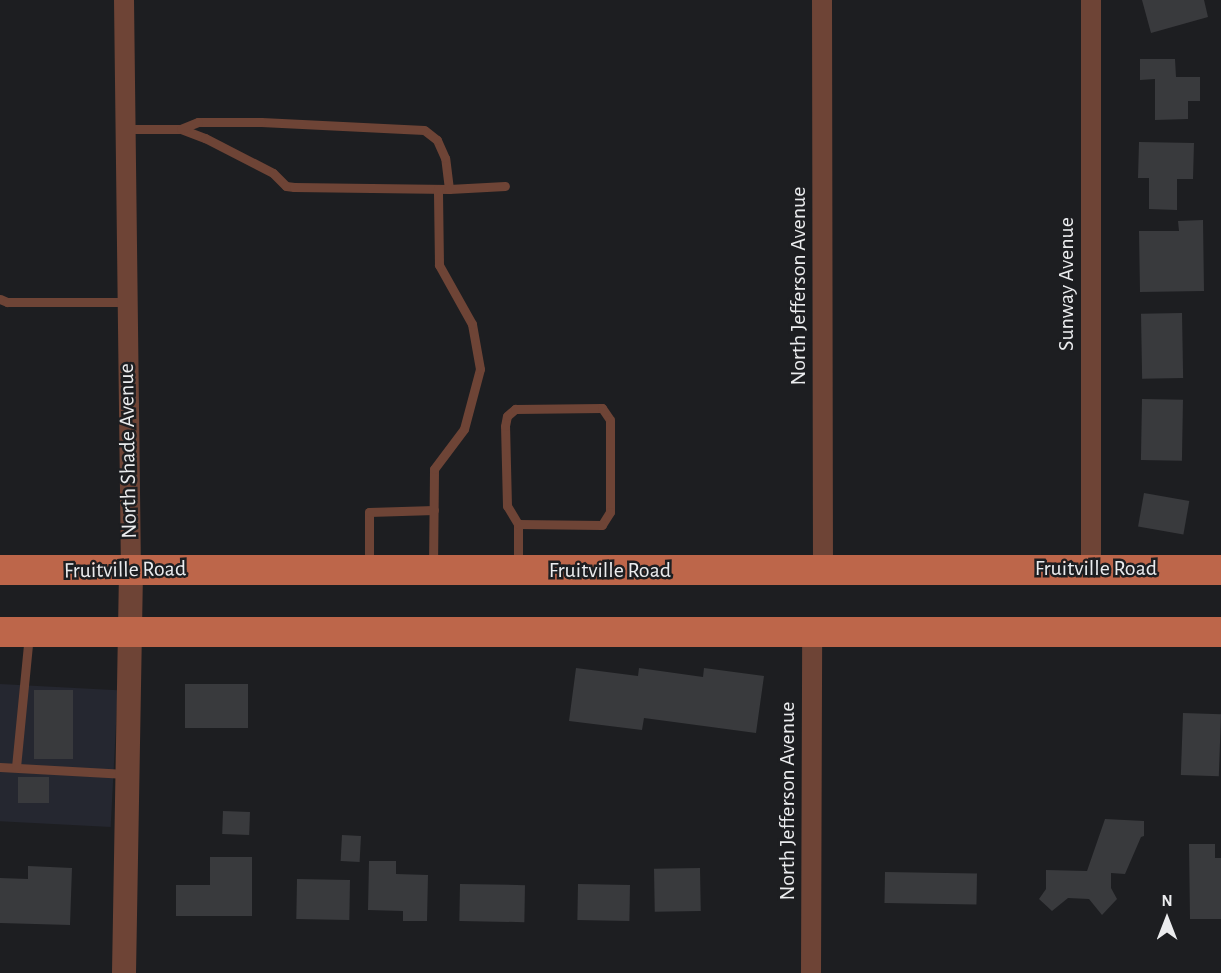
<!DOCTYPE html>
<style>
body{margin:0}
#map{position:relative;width:1221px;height:973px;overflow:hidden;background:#1d1e21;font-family:"Alegreya Sans",sans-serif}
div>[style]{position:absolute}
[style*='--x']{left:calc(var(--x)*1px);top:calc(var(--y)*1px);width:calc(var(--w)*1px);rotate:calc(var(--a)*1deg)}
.built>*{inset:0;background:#252730;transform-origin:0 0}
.building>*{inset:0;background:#393a3d;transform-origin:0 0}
.service>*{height:9px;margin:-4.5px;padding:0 4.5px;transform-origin:4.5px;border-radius:4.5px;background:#6e4436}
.minor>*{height:20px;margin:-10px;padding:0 10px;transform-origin:10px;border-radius:10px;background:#6e4436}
.tertiary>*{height:24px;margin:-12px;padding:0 12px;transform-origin:12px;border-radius:12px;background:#6e4436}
.primary>*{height:30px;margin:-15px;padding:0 15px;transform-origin:15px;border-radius:15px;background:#bd664a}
span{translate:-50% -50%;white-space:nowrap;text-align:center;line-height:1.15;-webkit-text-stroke:5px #1d1e21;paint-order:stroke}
.street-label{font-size:22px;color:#ebecee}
.north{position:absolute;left:1137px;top:889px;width:60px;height:60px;-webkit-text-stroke:4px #1d1e21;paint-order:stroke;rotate:0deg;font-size:16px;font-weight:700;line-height:24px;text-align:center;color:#ebecee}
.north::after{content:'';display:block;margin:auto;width:21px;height:27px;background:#ebecee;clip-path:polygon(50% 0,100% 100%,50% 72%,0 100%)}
</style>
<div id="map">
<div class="built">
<i style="left:0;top:684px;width:118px;height:137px;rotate:3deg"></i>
</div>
<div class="building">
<i style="clip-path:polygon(1142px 0,1204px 0,1208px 17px,1151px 33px)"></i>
<i style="clip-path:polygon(1140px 59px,1175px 59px,1176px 77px,1200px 77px,1200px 101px,1188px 101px,1188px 119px,1155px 120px,1155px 79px,1140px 80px)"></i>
<i style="clip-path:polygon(1139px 142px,1194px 143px,1193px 179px,1177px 179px,1177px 210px,1149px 209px,1149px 178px,1138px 178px)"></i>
<i style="clip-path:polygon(1203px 220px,1204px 291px,1140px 292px,1139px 231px,1179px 231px,1178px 221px)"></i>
<i style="left:1182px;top:313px;width:65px;height:41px;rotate:89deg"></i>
<i style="left:1142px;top:399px;width:41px;height:61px;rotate:1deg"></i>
<i style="left:1144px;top:493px;width:46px;height:34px;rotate:10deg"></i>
<i style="clip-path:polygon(576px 668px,638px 676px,639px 668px,703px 677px,704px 668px,764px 676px,756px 733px,644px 718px,642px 730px,569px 721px)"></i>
<i style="left:185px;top:684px;width:63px;height:44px"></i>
<i style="left:34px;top:690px;width:39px;height:69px"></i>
<i style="left:1183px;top:713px;width:38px;height:62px;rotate:2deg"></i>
<i style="left:18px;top:777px;width:31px;height:26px"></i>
<i style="left:223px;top:811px;width:27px;height:23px;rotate:2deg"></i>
<i style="clip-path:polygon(1105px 819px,1144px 821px,1144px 836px,1141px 837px,1125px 874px,1111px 873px,1111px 888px,1117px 899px,1102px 915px,1089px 899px,1068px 898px,1052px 911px,1039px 899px,1046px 889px,1046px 870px,1087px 871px)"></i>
<i style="left:342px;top:835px;width:19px;height:26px;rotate:3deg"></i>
<i style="clip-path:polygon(1189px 844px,1215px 844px,1215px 858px,1221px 858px,1221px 919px,1190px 919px)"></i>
<i style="clip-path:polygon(210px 857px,252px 857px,252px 916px,176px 916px,176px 885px,210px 885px)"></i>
<i style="clip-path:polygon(369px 861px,396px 861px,396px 874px,428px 875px,427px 921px,403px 921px,403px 911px,368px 910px)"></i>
<i style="clip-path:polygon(28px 866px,72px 868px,70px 925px,0 923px,0 878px,28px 879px)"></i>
<i style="left:700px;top:868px;width:43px;height:46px;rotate:89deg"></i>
<i style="left:885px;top:872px;width:92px;height:31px;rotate:1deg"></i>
<i style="left:297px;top:879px;width:53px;height:40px;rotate:1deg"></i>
<i style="left:460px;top:884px;width:65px;height:37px;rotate:1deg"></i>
<i style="left:578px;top:884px;width:52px;height:36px;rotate:1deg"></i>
</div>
<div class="service">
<i style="--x:124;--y:129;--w:57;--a:0"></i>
<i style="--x:181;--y:129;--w:26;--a:21"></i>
<i style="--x:205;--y:138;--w:76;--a:27.2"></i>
<i style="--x:273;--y:173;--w:18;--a:45"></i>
<i style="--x:286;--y:186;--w:8;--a:7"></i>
<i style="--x:294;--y:187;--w:155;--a:0.7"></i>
<i style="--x:449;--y:189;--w:31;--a:-97"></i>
<i style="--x:445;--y:158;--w:20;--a:-114"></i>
<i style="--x:437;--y:140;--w:16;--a:-142"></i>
<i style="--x:424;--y:130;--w:163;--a:-177.2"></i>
<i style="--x:261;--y:122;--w:63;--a:180"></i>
<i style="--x:198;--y:122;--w:18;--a:158"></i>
<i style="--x:449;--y:189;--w:56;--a:-3.1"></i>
<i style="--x:0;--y:299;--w:8;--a:23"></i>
<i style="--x:7;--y:302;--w:119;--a:0"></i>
<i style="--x:518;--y:565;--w:41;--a:-90"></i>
<i style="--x:518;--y:524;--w:21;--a:-121"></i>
<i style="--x:507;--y:506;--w:80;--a:-91.4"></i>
<i style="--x:505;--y:426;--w:10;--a:-79"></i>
<i style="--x:507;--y:416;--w:11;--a:-41"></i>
<i style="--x:515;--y:409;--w:87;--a:-0.7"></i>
<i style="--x:602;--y:408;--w:14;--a:56"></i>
<i style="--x:610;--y:420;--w:92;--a:90"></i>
<i style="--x:610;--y:512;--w:15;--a:122"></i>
<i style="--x:602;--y:525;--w:84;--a:-179.3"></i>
<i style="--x:369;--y:566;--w:54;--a:-90"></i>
<i style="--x:369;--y:512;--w:65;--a:-1.8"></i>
<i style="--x:433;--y:567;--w:98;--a:-89.4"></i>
<i style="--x:434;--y:469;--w:50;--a:-53.1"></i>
<i style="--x:464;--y:429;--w:62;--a:-75.1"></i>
<i style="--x:480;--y:369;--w:46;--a:-100.1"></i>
<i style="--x:472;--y:324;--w:68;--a:-119.2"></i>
<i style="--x:439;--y:265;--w:76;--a:-90.8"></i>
<i style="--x:0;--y:767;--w:126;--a:3.2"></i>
<i style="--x:16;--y:767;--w:133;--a:-84.4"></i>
</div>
<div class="minor">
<i style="--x:124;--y:0;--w:571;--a:89.3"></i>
<i style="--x:822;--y:0;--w:571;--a:89.9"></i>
<i style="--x:1091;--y:0;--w:569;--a:90"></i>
<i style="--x:811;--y:973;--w:343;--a:-89.8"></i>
</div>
<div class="tertiary">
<i style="--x:124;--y:973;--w:402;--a:-89"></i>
</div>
<div class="primary">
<i style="--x:0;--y:570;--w:1221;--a:0"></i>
<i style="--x:0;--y:632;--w:1221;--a:0"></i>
</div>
<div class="street-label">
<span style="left:1067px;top:284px;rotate:-90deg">Sunway Avenue</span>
<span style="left:799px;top:286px;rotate:-90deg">North Jefferson Avenue</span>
<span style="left:128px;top:451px;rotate:-91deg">North Shade Avenue</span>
<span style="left:1096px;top:569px">Fruitville Road</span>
<span style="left:125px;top:570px;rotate:-1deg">Fruitville Road</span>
<span style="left:610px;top:571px">Fruitville Road</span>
<span style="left:788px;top:801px;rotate:-90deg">North Jefferson Avenue</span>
</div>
<div class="north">N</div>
</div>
